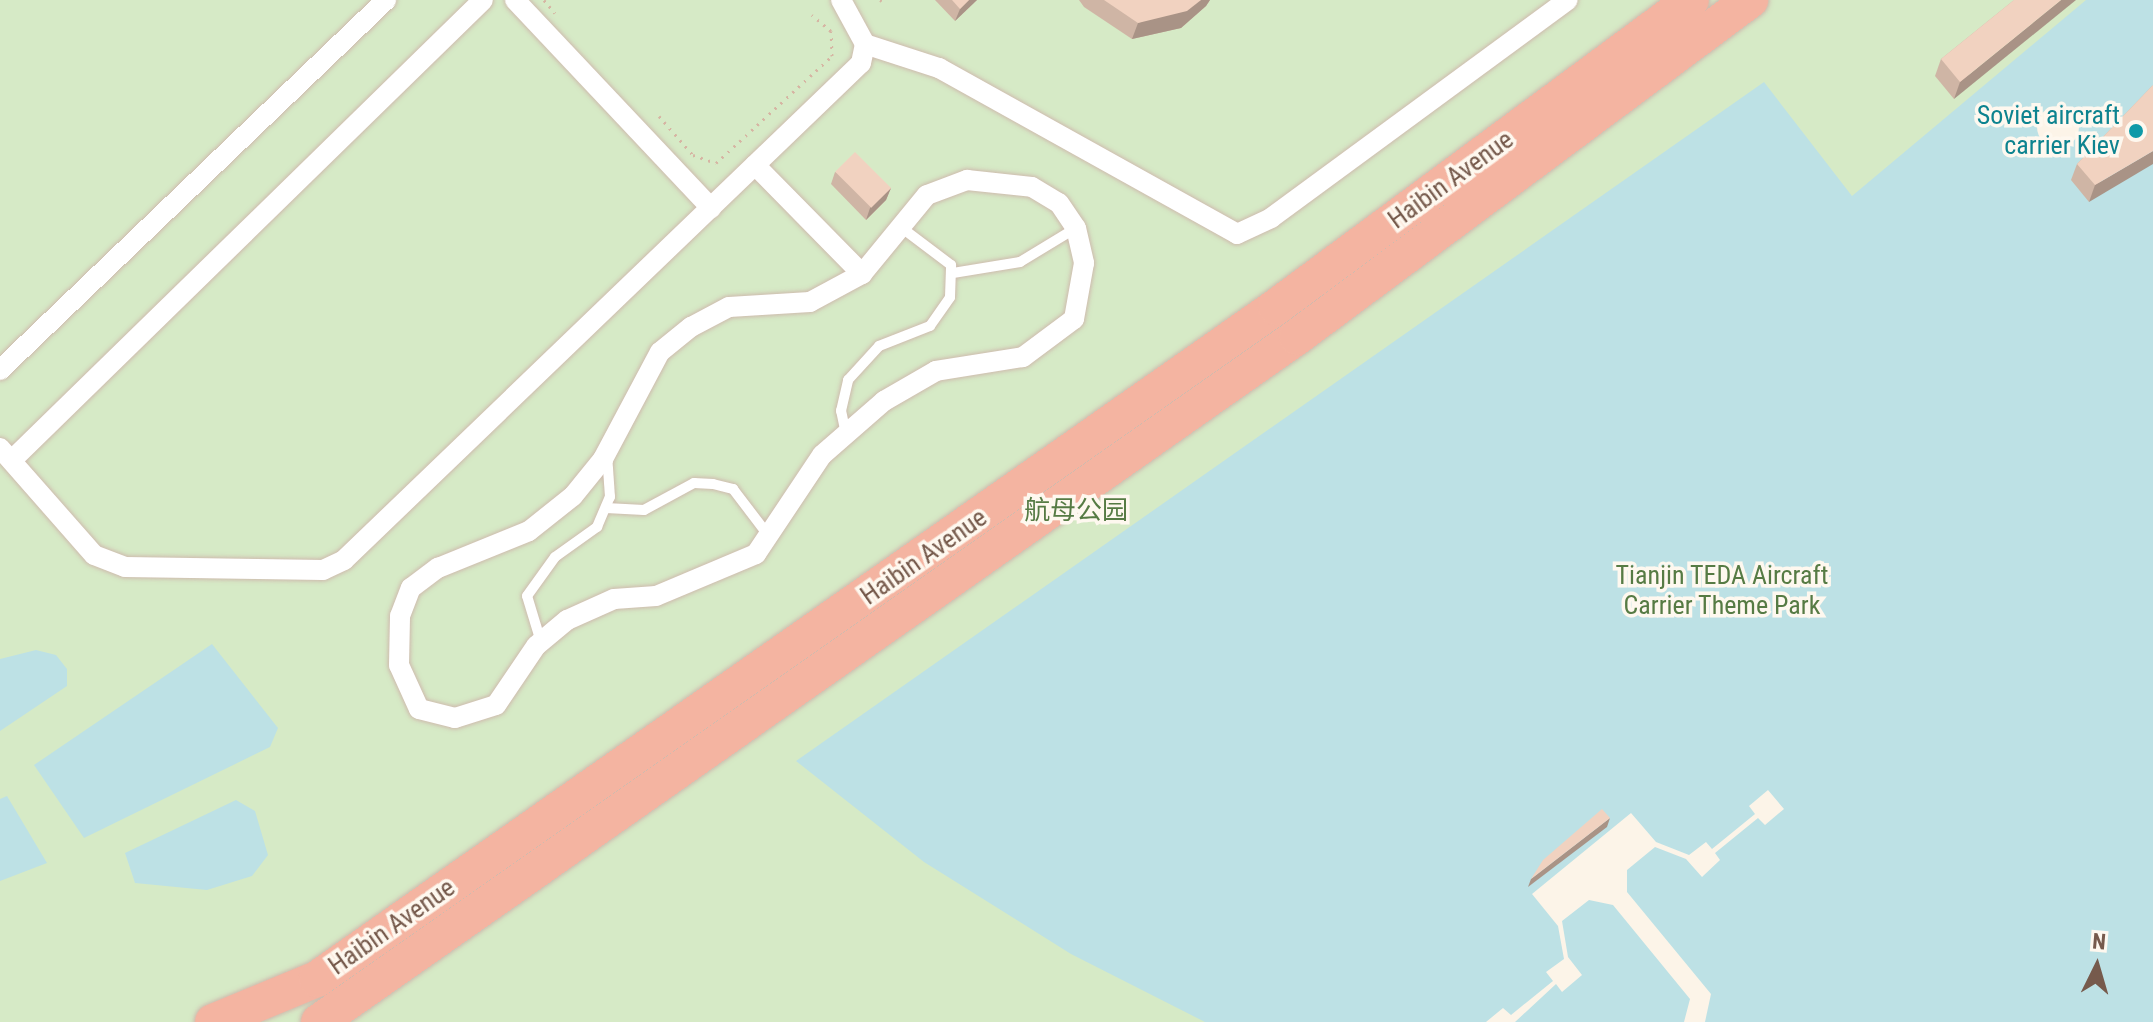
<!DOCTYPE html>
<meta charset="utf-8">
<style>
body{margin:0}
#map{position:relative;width:2153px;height:1022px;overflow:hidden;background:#fcf4e8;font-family:"Roboto Condensed","Noto Sans SC",sans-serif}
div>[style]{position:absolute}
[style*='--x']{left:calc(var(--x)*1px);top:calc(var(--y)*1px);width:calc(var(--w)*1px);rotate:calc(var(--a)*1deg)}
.green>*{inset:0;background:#d6eac6;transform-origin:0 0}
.water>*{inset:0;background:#bde1e5}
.pier>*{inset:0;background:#fcf4e8}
.round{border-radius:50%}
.path>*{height:3px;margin-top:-1.5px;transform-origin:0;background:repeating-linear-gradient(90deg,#d6b5a3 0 2px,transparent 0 8px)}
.roads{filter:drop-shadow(0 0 2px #cebbae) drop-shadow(0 0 2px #cebbae)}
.service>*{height:10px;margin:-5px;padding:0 5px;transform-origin:5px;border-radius:5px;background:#fff}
.minor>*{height:20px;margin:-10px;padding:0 10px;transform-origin:10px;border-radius:10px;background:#fff}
.motorway>*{height:36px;margin:-18px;padding:0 18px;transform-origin:18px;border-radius:18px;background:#f4b4a1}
.wall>*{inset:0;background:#cfb5a5}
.shaded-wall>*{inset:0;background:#a99386}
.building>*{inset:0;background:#f1d2c0;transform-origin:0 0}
.dots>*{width:22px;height:22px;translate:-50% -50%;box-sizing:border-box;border:4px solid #fef8ef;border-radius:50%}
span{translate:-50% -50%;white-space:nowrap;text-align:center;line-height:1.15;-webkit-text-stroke:7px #fef8ef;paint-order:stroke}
.culture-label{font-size:26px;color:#0d838f}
.right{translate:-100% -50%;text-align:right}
.street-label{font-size:26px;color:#765a4c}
.park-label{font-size:26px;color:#567b44}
.north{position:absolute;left:2057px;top:926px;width:80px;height:80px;-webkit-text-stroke:6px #fef8ef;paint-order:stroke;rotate:5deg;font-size:22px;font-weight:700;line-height:32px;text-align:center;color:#765a4c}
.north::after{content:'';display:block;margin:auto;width:28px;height:36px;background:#765a4c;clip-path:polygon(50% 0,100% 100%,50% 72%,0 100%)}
</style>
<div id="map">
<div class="green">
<i style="left:0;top:0;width:2153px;height:1022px"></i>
</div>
<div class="water">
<i style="clip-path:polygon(2086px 0,2153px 0,2153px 1022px,1205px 1022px,1071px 954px,924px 862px,796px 761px,1764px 82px,1852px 196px)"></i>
<i style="clip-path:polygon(212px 644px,278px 728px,270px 747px,84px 838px,34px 765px)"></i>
<i style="clip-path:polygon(36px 650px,56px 655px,67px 669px,67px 686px,0 731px,0 659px)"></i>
<i style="clip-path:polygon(7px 796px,47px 863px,0 881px,0 799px)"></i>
<i style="clip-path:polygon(236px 800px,255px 811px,268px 855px,252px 876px,207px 890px,135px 883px,125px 853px)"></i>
</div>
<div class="pier">
<i class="round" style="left:2037px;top:106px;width:42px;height:42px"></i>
<i style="clip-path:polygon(1768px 790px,1784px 809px,1765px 825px,1758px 818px,1715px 853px,1720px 860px,1702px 877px,1686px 859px,1655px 847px,1627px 870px,1627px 892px,1711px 994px,1705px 1022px,1684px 1022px,1690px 999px,1613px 905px,1589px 900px,1562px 921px,1568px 957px,1582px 975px,1562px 992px,1556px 984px,1515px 1022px,1486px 1022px,1503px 1008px,1511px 1015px,1553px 981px,1546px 972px,1564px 959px,1558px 926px,1532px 894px,1631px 813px,1656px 842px,1689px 855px,1706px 842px,1712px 849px,1755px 814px,1749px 806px)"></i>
</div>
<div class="path">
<i style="--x:544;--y:0;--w:17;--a:50"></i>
<i style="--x:880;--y:0;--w:2;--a:27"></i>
<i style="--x:659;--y:116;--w:52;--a:48.9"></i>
<i style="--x:693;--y:155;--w:24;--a:19"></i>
<i style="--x:716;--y:163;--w:158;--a:-42.7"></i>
<i style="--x:832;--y:56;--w:25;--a:-92"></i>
<i style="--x:831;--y:31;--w:25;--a:-140"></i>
</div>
<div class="roads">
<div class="service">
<i style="--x:953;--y:273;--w:68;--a:-9.3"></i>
<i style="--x:1020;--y:262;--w:66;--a:-31.3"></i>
<i style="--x:846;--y:434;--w:24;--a:-102"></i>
<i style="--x:841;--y:411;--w:32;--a:-77"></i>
<i style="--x:848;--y:380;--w:46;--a:-47.6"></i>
<i style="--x:879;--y:346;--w:55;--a:-21.4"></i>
<i style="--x:930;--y:326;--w:35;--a:-55"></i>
<i style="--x:950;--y:297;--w:32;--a:-88"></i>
<i style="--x:951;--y:265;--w:61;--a:-142.9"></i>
<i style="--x:606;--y:508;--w:38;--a:3"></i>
<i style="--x:644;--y:510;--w:57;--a:-28.4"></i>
<i style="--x:694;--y:483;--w:19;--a:3"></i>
<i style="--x:713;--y:484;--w:21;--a:14"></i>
<i style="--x:733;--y:489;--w:58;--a:52.7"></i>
<i style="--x:541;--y:642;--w:48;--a:-106.9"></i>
<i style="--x:527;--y:596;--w:48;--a:-54.3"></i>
<i style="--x:555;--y:557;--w:52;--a:-35.5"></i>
<i style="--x:597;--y:527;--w:33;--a:-67"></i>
<i style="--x:610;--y:497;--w:43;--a:-94"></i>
</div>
<div class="minor">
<i style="--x:515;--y:0;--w:286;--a:46.7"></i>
<i style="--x:865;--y:44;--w:78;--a:18"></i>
<i style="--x:939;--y:68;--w:341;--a:29.1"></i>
<i style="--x:1237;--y:234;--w:38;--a:-25"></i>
<i style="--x:1271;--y:218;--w:368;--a:-36.3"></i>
<i style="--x:755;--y:165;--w:153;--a:45.5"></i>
<i style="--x:862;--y:274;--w:102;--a:-50.6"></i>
<i style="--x:927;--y:195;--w:43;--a:-20.6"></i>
<i style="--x:967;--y:180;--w:65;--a:6.1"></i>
<i style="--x:1032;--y:187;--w:31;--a:31"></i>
<i style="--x:1059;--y:203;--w:30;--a:56"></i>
<i style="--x:1076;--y:228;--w:36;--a:77"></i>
<i style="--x:1084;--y:263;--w:57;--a:100.1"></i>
<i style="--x:1074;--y:319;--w:64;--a:143.3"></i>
<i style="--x:1023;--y:357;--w:88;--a:170.9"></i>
<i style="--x:936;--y:371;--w:60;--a:150"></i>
<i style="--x:884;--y:401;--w:82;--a:138.9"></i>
<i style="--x:822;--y:455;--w:119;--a:123.7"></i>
<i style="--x:756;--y:554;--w:108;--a:157.2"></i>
<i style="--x:656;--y:596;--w:42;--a:175.9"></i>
<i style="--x:614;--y:599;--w:51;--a:155.9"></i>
<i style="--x:567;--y:620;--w:40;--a:140"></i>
<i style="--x:536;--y:646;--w:71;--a:124.1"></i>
<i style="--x:496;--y:705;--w:43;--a:162.4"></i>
<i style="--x:455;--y:718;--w:37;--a:-166"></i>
<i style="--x:419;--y:709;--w:48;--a:-114.4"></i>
<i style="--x:399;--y:665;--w:49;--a:-88.8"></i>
<i style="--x:400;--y:616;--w:30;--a:-69"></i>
<i style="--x:411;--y:588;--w:34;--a:-37"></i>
<i style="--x:438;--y:568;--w:98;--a:-22.1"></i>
<i style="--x:529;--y:531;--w:56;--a:-38.5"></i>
<i style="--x:573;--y:496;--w:48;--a:-51"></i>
<i style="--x:603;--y:459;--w:121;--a:-62"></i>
<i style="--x:660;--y:352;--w:40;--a:-39"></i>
<i style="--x:691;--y:327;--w:43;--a:-27.8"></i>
<i style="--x:729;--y:307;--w:81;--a:-3.5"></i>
<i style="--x:810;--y:302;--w:59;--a:-28.3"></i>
<i style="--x:0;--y:370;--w:535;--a:-43.79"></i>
<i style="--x:0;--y:448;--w:142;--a:48.7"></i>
<i style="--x:94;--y:555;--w:33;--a:21"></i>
<i style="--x:125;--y:567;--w:198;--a:0.9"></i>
<i style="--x:323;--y:570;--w:23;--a:-25"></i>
<i style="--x:344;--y:560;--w:717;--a:-43.87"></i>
<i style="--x:861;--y:63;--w:19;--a:-78"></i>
<i style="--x:865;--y:44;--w:50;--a:-118.6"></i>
<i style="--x:12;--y:460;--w:658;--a:-44.32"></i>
</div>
<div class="motorway">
<i style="--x:213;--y:1022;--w:113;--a:-22.5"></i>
<i style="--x:317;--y:979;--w:1171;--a:-35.02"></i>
<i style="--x:1276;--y:307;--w:516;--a:-36.49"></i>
<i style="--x:319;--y:1022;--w:1194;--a:-35.01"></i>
<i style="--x:1297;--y:337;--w:565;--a:-36.65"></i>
</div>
</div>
<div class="wall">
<i style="clip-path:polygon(935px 0,977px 0,955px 21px)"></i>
<i style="clip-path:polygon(1079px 0,1210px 0,1206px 6px,1181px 28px,1132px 39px,1084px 7px)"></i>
<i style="clip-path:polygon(2014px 0,1954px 99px,1935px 76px,1941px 59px)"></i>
<i style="clip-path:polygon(2153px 85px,2089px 202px,2071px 180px,2077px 164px)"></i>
<i style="clip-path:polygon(835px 172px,891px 188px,886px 200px,866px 220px,831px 184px)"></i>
</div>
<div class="shaded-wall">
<i style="clip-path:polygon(969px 0,977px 0,955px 21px,960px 9px)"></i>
<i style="clip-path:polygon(1201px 0,1210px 0,1206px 6px,1181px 28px,1132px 39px,1138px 23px)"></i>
<i style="clip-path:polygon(2061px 0,2076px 0,1954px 99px,1960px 82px)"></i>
<i style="clip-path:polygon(2153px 151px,2153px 164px,2089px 202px,2095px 185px)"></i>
<i style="clip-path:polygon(891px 188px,886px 200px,866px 220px,870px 208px)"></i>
<i style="clip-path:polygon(1610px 818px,1607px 827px,1528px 887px,1531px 879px)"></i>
</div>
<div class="building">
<i style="clip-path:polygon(952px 0,969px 0,960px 9px)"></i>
<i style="clip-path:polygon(1104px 0,1201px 0,1187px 11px,1138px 23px)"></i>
<i style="clip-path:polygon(2014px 0,2061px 0,1960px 82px,1941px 59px)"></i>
<i style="clip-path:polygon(2153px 85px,2153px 151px,2095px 185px,2077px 164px)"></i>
<i style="left:855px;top:152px;width:51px;height:28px;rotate:45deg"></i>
<i style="clip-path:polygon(1602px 809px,1610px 818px,1531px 879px,1543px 860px)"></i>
</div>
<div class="dots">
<i style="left:2136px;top:131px;background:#0f9aa8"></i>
</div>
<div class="culture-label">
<span class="right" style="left:2120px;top:131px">Soviet aircraft<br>carrier Kiev</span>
</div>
<div class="street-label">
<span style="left:1451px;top:180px;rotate:-36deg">Haibin Avenue</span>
<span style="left:924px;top:557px;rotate:-35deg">Haibin Avenue</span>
<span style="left:392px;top:927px;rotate:-35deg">Haibin Avenue</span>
</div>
<div class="park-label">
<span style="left:1076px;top:511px">航母公园</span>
<span style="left:1722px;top:591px">Tianjin TEDA Aircraft<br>Carrier Theme Park</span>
</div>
<div class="north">N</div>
</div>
